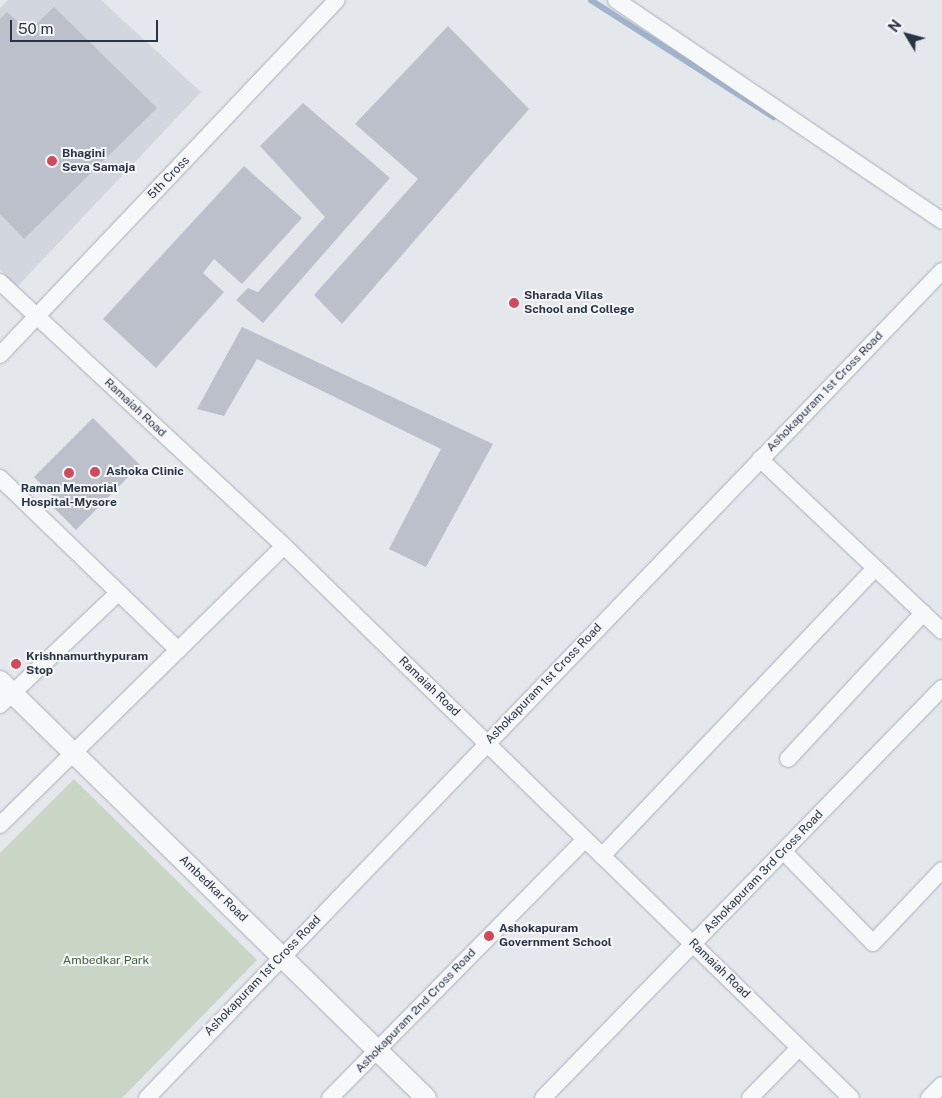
<!DOCTYPE html>
<style>
body{margin:0}
#map{position:relative;width:942px;height:1098px;overflow:hidden;background:#e4e7ec;font-family:"Public Sans",sans-serif}
div>[style]{position:absolute}
[style*='--x']{left:calc(var(--x)*1px);top:calc(var(--y)*1px);width:calc(var(--w)*1px);rotate:calc(var(--a)*1deg)}
.built>*{inset:0;background:#d2d6de}
.green>*{inset:0;background:#c9d6c5}
.stream>*{height:5.5px;margin:-2.75px;padding:0 2.75px;transform-origin:2.75px;border-radius:2.75px;background:#9fb4cc}
.building>*{inset:0;background:#bbc0ca}
.roads{filter:drop-shadow(0 0 1px #a9aeb7) drop-shadow(0 0 1px #a9aeb7)}
.minor>*{height:16px;margin:-8px;padding:0 8px;transform-origin:8px;border-radius:8px;background:#f7f8fa}
.tertiary>*{height:20px;margin:-10px;padding:0 10px;transform-origin:10px;border-radius:10px;background:#f7f8fa}
.dots>*{width:14px;height:14px;translate:-50% -50%;box-sizing:border-box;border:2px solid #f4f6f9;border-radius:50%}
span{translate:-50% -50%;white-space:nowrap;text-align:center;line-height:1.15;-webkit-text-stroke:4px #f4f6f9;paint-order:stroke}
.poi-label{font-size:12px;color:#2b3445;font-weight:700}
.left{translate:0 -50%;text-align:left}
.street-label{font-size:12px;color:#2b3445}
.park-label{font-size:12px;color:#3f6138}
.north{position:absolute;left:882px;top:10px;width:50px;height:50px;-webkit-text-stroke:4px #f4f6f9;paint-order:stroke;rotate:307deg;font-size:14px;font-weight:700;line-height:20px;text-align:center;color:#2b3445}
.north::after{content:'';display:block;margin:auto;width:18px;height:22px;background:#2b3445;clip-path:polygon(50% 0,100% 100%,50% 72%,0 100%)}
.scale{position:absolute;left:10px;top:20px;width:148px;height:22px;box-sizing:border-box;border:2px solid #2b3445;border-top:0;padding-left:6px;font-size:15px;line-height:18px;white-space:nowrap;color:#2b3445;-webkit-text-stroke:4px #f4f6f9;paint-order:stroke}
</style>
<div id="map">
<div class="built">
<i style="clip-path:polygon(8px 0,101px 0,201px 92px,17px 287px,0 270px,0 8px)"></i>
</div>
<div class="green">
<i style="clip-path:polygon(74px 779px,257px 960px,122px 1098px,0 1098px,0 853px)"></i>
</div>
<div class="stream">
<i style="--x:591;--y:0;--w:217;--a:32.6"></i>
</div>
<div class="building">
<i style="clip-path:polygon(54px 7px,157px 108px,24px 239px,0 214px,0 19px,7px 12px,29px 31px)"></i>
<i style="clip-path:polygon(448px 26px,529px 109px,342px 324px,314px 295px,418px 179px,355px 124px)"></i>
<i style="clip-path:polygon(303px 103px,390px 178px,263px 323px,236px 300px,248px 288px,258px 292px,325px 217px,260px 146px)"></i>
<i style="clip-path:polygon(244px 166px,302px 218px,242px 284px,214px 259px,203px 273px,224px 292px,156px 368px,103px 319px)"></i>
<i style="clip-path:polygon(242px 327px,493px 444px,426px 567px,389px 549px,441px 449px,257px 359px,224px 416px,197px 409px)"></i>
<i style="clip-path:polygon(93px 418px,140px 465px,76px 530px,53px 507px,58px 501px,34px 477px)"></i>
</div>
<div class="roads">
<div class="minor">
<i style="--x:616;--y:0;--w:394;--a:34.1"></i>
<i style="--x:0;--y:282;--w:388;--a:42.9"></i>
<i style="--x:284;--y:546;--w:791;--a:44.23"></i>
<i style="--x:0;--y:355;--w:489;--a:-46.5"></i>
<i style="--x:760;--y:459;--w:250;--a:43.4"></i>
<i style="--x:0;--y:478;--w:248;--a:44"></i>
<i style="--x:0;--y:705;--w:163;--a:-43.5"></i>
<i style="--x:788;--y:759;--w:199;--a:-47.2"></i>
<i style="--x:0;--y:825;--w:398;--a:-44.5"></i>
<i style="--x:784;--y:852;--w:127;--a:45.6"></i>
<i style="--x:873;--y:943;--w:100;--a:-46.6"></i>
<i style="--x:602;--y:856;--w:397;--a:-46.5"></i>
<i style="--x:147;--y:1098;--w:1147;--a:-46.13"></i>
<i style="--x:330;--y:1098;--w:363;--a:-45.4"></i>
<i style="--x:543;--y:1098;--w:572;--a:-45.78"></i>
<i style="--x:750;--y:1098;--w:70;--a:-45.6"></i>
<i style="--x:929;--y:1098;--w:18;--a:-45"></i>
</div>
<div class="tertiary">
<i style="--x:0;--y:681;--w:596;--a:44.39"></i>
</div>
</div>
<div class="dots">
<i style="left:52px;top:161px;background:#d1495b"></i>
<i style="left:514px;top:303px;background:#d1495b"></i>
<i style="left:95px;top:472px;background:#d1495b"></i>
<i style="left:69px;top:473px;background:#d1495b"></i>
<i style="left:16px;top:664px;background:#d1495b"></i>
<i style="left:489px;top:936px;background:#d1495b"></i>
</div>
<div class="poi-label">
<span class="left" style="left:62px;top:161px">Bhagini<br>Seva Samaja</span>
<span class="left" style="left:524px;top:303px">Sharada Vilas<br>School and College</span>
<span class="left" style="left:106px;top:472px">Ashoka Clinic</span>
<span style="left:69px;top:496px">Raman Memorial<br>Hospital-Mysore</span>
<span class="left" style="left:26px;top:664px">Krishnamurthypuram<br>Stop</span>
<span class="left" style="left:499px;top:936px">Ashokapuram<br>Government School</span>
</div>
<div class="street-label">
<span style="left:169px;top:178px;rotate:-46deg">5th Cross</span>
<span style="left:825px;top:392px;rotate:-46deg">Ashokapuram 1st Cross Road</span>
<span style="left:135px;top:408px;rotate:43deg">Ramaiah Road</span>
<span style="left:544px;top:684px;rotate:-46deg">Ashokapuram 1st Cross Road</span>
<span style="left:429px;top:687px;rotate:44deg">Ramaiah Road</span>
<span style="left:764px;top:872px;rotate:-46deg">Ashokapuram 3rd Cross Road</span>
<span style="left:213px;top:889px;rotate:44deg">Ambedkar Road</span>
<span style="left:719px;top:969px;rotate:44deg">Ramaiah Road</span>
<span style="left:263px;top:976px;rotate:-46deg">Ashokapuram 1st Cross Road</span>
<span style="left:416px;top:1011px;rotate:-46deg">Ashokapuram 2nd Cross Road</span>
</div>
<div class="park-label">
<span style="left:106px;top:961px">Ambedkar Park</span>
</div>
<div class="north">N</div>
<div class="scale">50 m</div>
</div>
